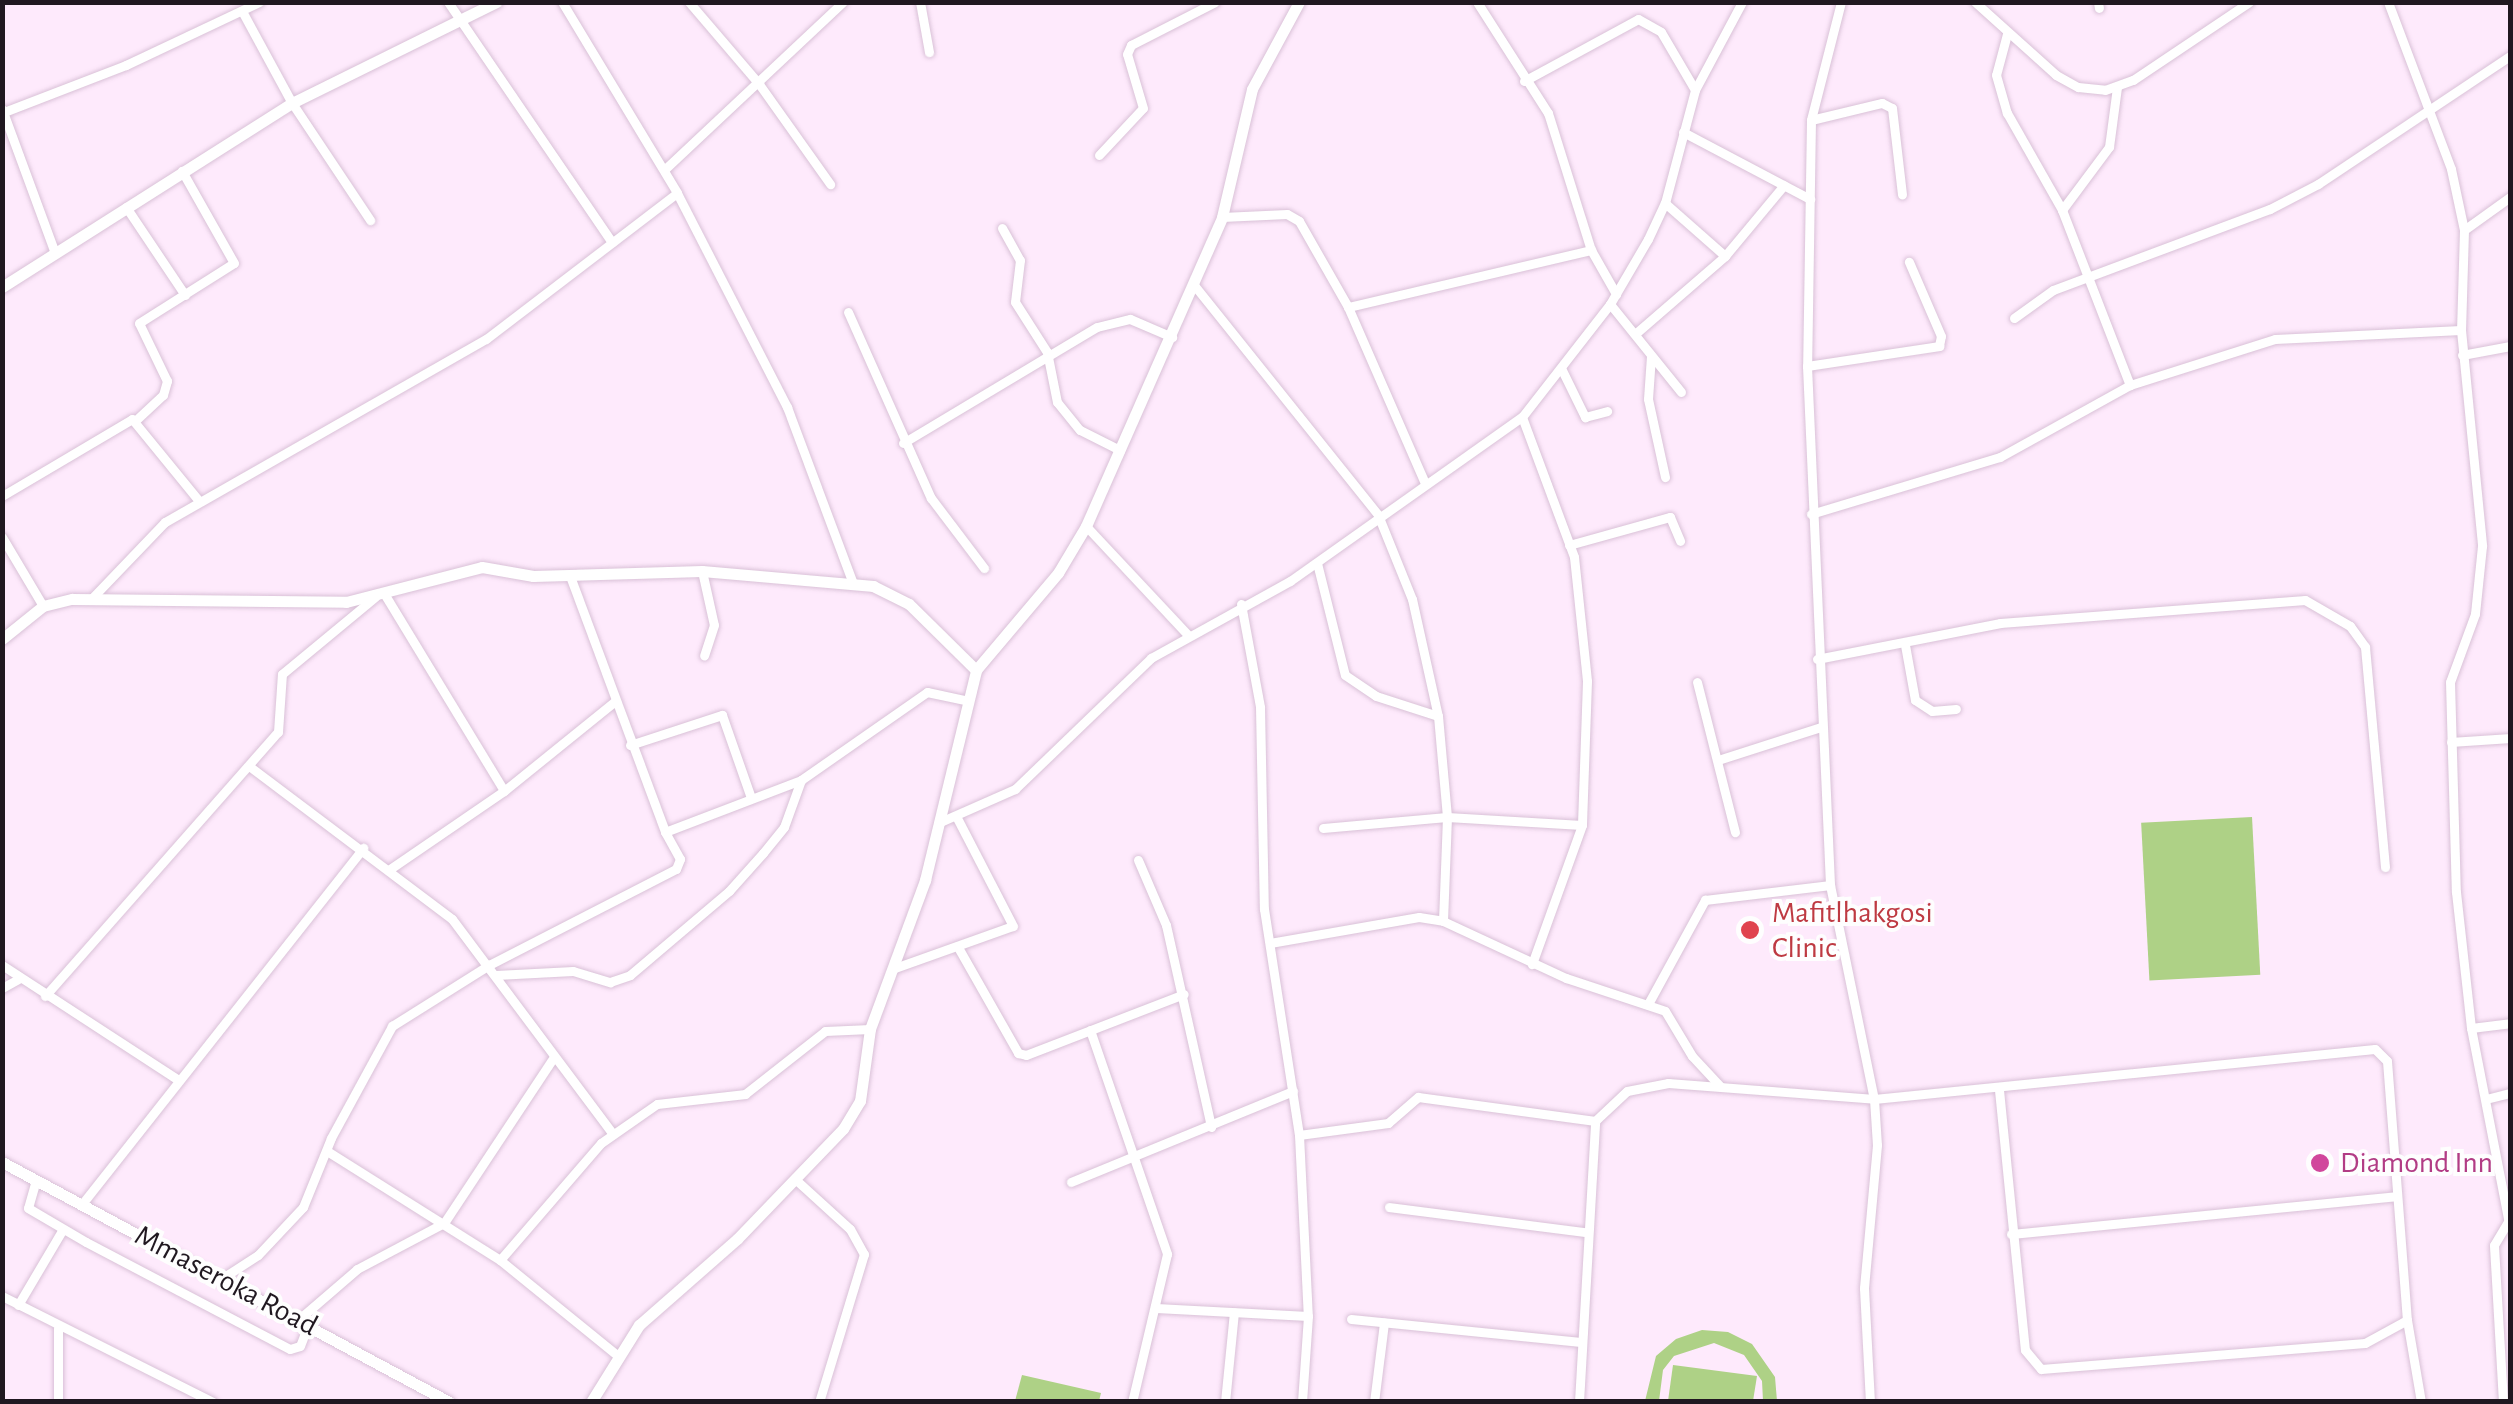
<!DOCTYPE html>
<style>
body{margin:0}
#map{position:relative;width:2513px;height:1404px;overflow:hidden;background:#feeafc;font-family:"Alegreya Sans",sans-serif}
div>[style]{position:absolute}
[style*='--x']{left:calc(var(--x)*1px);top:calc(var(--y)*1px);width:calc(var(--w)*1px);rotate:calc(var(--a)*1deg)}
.green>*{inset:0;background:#aed186;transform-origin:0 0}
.roads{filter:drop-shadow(0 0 2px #d9c1d7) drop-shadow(0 0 2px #d9c1d7)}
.minor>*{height:9px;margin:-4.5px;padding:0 4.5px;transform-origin:4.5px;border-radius:4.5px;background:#fff}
.tertiary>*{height:11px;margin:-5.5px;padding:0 5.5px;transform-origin:5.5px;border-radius:5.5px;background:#fff}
.dots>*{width:28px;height:28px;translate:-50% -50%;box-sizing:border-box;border:5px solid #fefefe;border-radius:50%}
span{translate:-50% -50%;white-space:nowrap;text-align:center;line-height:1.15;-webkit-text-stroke:8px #fefefe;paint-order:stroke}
.health-label{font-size:30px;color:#be3a42}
.left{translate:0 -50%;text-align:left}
.hotel-label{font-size:30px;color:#b23c85}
.street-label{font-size:30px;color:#201820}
.frame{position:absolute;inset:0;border:5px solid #201820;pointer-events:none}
</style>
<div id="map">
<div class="green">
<i style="left:2252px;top:817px;width:158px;height:111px;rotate:87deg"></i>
<i style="clip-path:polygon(1702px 1330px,1728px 1332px,1752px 1344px,1775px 1377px,1777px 1401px,1763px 1401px,1762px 1381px,1744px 1355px,1714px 1343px,1674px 1356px,1663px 1370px,1659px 1401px,1645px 1401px,1656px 1356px,1676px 1339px)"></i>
<i style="clip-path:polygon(1673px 1365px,1757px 1376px,1753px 1401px,1668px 1401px)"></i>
<i style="clip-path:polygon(1022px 1375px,1101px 1393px,1099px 1401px,1015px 1401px)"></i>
</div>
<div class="roads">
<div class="minor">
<i style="--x:448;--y:2;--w:291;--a:55.7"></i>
<i style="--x:562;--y:2;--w:223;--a:58.9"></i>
<i style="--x:677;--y:193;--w:241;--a:62.8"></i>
<i style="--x:787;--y:407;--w:186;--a:69.5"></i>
<i style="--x:689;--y:2;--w:108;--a:49.5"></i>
<i style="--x:759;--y:84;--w:123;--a:54.6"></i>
<i style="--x:920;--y:2;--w:51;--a:79.8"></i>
<i style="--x:1477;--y:2;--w:132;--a:57.4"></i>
<i style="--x:1548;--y:113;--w:144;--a:72.6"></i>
<i style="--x:1591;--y:250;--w:51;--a:60.4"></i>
<i style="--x:1841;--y:2;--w:122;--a:104.3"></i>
<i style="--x:1811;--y:120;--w:246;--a:90.9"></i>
<i style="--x:1807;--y:366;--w:520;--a:87.46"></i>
<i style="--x:1830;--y:885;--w:218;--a:78.4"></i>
<i style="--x:1874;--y:1099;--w:46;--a:86.3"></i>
<i style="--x:1877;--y:1145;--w:144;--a:95.2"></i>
<i style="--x:1864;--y:1288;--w:114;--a:87"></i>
<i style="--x:1975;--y:2;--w:109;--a:42"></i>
<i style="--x:2056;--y:75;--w:25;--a:29"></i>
<i style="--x:2078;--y:87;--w:27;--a:6"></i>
<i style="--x:2105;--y:90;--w:30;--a:-20"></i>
<i style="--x:2133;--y:80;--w:140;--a:-33.9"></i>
<i style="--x:2098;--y:2;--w:6;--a:81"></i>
<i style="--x:2388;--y:2;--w:178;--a:69.3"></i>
<i style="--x:2451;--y:169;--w:62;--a:78"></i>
<i style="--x:2464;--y:230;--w:100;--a:91.7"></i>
<i style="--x:2461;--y:330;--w:217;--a:84.4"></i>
<i style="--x:2482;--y:546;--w:68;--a:95.9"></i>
<i style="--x:2475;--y:614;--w:72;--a:110.2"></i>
<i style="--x:2450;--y:682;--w:210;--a:88.4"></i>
<i style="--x:2456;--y:892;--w:137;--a:83.7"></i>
<i style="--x:2471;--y:1028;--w:195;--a:79"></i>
<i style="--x:242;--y:11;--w:105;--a:61.5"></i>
<i style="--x:292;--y:103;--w:141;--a:56.3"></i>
<i style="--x:2007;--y:34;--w:42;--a:105"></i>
<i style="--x:1996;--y:75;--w:40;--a:74"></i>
<i style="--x:2007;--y:113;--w:112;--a:60.4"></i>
<i style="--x:2062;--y:210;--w:188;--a:68.8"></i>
<i style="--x:1524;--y:81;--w:130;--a:-28.5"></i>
<i style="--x:1638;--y:19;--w:26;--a:29"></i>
<i style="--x:1661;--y:32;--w:67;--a:59.6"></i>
<i style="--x:2;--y:109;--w:153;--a:69.8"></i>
<i style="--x:4;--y:112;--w:131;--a:-21.1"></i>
<i style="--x:126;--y:65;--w:147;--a:-25.3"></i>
<i style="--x:1811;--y:120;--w:73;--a:-13.5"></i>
<i style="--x:1882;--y:103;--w:11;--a:27"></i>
<i style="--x:1892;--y:108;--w:87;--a:83.4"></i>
<i style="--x:1683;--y:132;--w:144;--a:27.8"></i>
<i style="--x:1099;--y:155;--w:64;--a:-46.9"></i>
<i style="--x:1143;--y:108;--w:56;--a:-106.5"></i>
<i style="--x:1127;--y:54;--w:10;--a:-66"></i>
<i style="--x:1131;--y:45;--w:94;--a:-27.1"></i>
<i style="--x:664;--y:170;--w:245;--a:-43.2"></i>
<i style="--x:1665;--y:203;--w:80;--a:41.5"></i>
<i style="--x:126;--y:207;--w:106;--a:56.2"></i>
<i style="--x:2062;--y:210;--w:79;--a:-53.3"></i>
<i style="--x:2109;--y:147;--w:61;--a:-82.4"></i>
<i style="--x:1222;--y:217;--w:65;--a:-2.6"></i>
<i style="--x:1287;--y:214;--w:14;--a:30"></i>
<i style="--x:1299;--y:221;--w:99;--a:60.3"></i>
<i style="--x:1348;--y:307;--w:190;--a:66.4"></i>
<i style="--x:1002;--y:228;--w:37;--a:61"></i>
<i style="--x:1020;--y:260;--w:42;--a:96.8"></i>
<i style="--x:1015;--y:302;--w:59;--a:57.4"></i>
<i style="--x:1047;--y:352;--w:51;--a:78.7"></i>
<i style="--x:1057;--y:402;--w:36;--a:51"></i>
<i style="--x:1080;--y:430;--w:45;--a:26.6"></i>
<i style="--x:2464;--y:230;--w:57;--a:-35.7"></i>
<i style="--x:1194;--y:285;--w:295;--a:51.3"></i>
<i style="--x:1378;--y:515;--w:91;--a:68"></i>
<i style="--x:1412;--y:599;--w:120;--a:77.5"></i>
<i style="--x:1438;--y:716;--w:101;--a:84.9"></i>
<i style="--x:1447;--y:817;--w:104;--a:92.2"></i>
<i style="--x:1610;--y:304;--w:113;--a:51.1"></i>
<i style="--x:1348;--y:307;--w:250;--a:-13.2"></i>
<i style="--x:848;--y:312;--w:204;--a:66"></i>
<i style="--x:931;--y:498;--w:88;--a:52.9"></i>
<i style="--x:2014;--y:318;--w:48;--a:-35.7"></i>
<i style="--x:2053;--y:290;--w:232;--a:-20.5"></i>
<i style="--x:2270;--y:209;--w:54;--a:-27.5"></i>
<i style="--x:2318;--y:184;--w:231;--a:-33.7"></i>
<i style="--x:1635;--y:334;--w:119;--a:-40.9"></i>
<i style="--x:1725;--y:256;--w:92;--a:-50.3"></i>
<i style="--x:2462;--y:355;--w:49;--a:-10.6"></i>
<i style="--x:1651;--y:356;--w:43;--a:94"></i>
<i style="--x:1648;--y:399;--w:80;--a:77.7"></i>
<i style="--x:1807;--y:366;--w:134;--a:-8.6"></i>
<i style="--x:1939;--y:346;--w:10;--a:-79"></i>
<i style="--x:1941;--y:336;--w:81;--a:-113.4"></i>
<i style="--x:1561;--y:368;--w:55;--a:63.9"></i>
<i style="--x:1585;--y:417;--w:23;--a:-15"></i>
<i style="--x:1522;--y:417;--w:149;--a:69.6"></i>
<i style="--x:1574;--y:557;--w:125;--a:84"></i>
<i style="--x:1587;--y:681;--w:144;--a:92"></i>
<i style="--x:1582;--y:825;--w:148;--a:109.8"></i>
<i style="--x:136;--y:420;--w:37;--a:-43"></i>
<i style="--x:163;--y:395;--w:15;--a:-74"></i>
<i style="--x:167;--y:381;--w:64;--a:-115.8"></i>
<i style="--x:139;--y:323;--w:112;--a:-32.3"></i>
<i style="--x:234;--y:263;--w:106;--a:-119.5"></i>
<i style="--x:903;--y:443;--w:226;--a:-30.9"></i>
<i style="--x:1097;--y:327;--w:34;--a:-14"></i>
<i style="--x:1130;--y:319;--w:46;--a:23.2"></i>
<i style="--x:2;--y:496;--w:151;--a:-30.6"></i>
<i style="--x:132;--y:419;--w:106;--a:50.7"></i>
<i style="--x:1811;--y:514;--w:197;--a:-16.8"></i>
<i style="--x:2000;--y:457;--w:149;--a:-29"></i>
<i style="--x:2130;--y:385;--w:152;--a:-17.6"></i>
<i style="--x:2275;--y:339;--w:186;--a:-2.8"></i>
<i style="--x:1086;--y:526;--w:148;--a:46.9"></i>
<i style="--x:2;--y:537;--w:80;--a:59.3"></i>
<i style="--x:1569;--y:545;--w:105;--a:-15.5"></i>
<i style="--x:1670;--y:517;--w:26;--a:67"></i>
<i style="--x:1317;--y:563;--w:115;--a:76"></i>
<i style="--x:1345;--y:675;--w:37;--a:34"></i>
<i style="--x:1376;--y:696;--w:65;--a:17.9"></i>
<i style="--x:702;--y:571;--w:55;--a:77.5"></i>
<i style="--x:714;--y:625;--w:32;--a:108"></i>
<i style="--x:570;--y:576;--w:273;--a:69.6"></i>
<i style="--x:665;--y:832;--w:146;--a:-20.9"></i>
<i style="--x:801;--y:780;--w:154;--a:-34.9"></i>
<i style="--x:927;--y:692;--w:40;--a:12"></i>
<i style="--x:385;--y:595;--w:229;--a:58.7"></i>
<i style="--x:93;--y:597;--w:104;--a:-46.2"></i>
<i style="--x:165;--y:522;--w:369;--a:-29.7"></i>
<i style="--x:486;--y:339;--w:240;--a:-37.4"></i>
<i style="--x:1241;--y:604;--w:105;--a:79.5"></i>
<i style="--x:1260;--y:707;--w:202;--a:88.9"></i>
<i style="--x:1264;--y:909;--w:229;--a:81.2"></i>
<i style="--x:1299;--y:1135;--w:181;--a:87.2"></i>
<i style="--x:1308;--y:1316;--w:86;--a:94"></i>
<i style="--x:1905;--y:645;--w:56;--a:79.7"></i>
<i style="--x:1915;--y:700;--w:20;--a:33"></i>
<i style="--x:1932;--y:711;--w:24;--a:-5"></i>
<i style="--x:1817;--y:659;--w:187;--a:-11.1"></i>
<i style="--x:2000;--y:623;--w:306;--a:-4.3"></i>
<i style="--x:2305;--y:600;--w:52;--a:30"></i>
<i style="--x:2350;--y:626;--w:26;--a:54"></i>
<i style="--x:2365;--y:647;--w:221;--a:84.8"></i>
<i style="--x:1697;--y:682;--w:155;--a:75.8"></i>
<i style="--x:2451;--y:742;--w:59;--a:-3.9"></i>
<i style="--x:630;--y:745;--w:97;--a:-18.1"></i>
<i style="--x:722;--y:715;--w:85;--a:70.7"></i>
<i style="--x:1718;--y:760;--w:108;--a:-17.8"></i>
<i style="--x:249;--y:766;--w:254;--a:37"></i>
<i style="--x:452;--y:919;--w:267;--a:53.2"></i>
<i style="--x:940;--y:822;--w:82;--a:-23.7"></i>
<i style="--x:1015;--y:789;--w:189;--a:-43.9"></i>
<i style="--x:1151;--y:658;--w:159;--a:-29"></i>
<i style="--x:1290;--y:581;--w:284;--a:-35.3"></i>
<i style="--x:1522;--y:417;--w:143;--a:-52.1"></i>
<i style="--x:1610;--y:304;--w:75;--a:-59.7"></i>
<i style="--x:1648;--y:239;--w:40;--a:-65"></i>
<i style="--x:1665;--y:203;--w:117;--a:-75.1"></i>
<i style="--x:1695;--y:90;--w:100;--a:-61.9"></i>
<i style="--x:1323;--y:828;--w:124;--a:-5.1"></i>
<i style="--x:1447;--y:817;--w:135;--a:3.4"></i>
<i style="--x:1138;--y:860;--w:71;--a:66.7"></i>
<i style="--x:1166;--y:925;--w:207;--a:77.4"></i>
<i style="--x:390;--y:869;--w:138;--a:-34.4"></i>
<i style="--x:504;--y:791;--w:143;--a:-39"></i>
<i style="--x:1270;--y:943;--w:151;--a:-9.9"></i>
<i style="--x:1419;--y:917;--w:24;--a:9"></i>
<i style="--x:1443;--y:921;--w:136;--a:24.9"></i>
<i style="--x:1566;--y:978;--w:104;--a:18.4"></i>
<i style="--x:1665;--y:1011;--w:52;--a:59"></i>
<i style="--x:1692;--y:1056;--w:41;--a:47"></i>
<i style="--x:959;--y:949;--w:120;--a:60.4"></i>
<i style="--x:1018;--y:1053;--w:8;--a:14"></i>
<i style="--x:1026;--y:1055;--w:169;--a:-21.1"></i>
<i style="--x:2;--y:965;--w:209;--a:33.1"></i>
<i style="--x:892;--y:969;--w:128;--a:-19.6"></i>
<i style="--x:1013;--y:926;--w:122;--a:-117.4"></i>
<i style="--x:496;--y:975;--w:77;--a:-3"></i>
<i style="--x:573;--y:971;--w:39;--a:17"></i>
<i style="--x:610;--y:982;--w:21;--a:-19"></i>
<i style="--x:630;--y:975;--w:130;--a:-40.3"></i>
<i style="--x:729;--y:891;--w:51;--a:-48.2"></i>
<i style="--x:763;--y:853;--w:33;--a:-51"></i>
<i style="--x:784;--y:827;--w:50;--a:-70.1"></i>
<i style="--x:2;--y:988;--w:21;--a:-29"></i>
<i style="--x:45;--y:996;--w:352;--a:-48.6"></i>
<i style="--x:278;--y:732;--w:58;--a:-86.1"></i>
<i style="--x:282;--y:674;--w:121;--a:-39.6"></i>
<i style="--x:1648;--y:1004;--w:119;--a:-61.3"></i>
<i style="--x:1705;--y:900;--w:126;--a:-6.8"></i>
<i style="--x:2471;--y:1028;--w:39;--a:-7"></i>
<i style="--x:1090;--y:1030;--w:237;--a:71"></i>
<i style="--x:1167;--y:1254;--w:152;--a:103.3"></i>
<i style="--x:1999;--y:1090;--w:261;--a:84.3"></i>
<i style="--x:2025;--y:1350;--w:25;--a:50"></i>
<i style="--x:2041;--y:1369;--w:325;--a:-4.6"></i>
<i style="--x:2365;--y:1343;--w:48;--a:-28.7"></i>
<i style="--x:2486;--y:1099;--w:25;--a:-14"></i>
<i style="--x:1299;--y:1135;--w:90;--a:-7.7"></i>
<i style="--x:1388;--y:1123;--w:40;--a:-41"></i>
<i style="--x:1418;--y:1097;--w:179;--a:7.7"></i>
<i style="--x:327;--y:1151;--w:204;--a:32.2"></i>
<i style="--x:500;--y:1260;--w:151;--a:39.1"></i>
<i style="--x:795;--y:1179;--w:74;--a:42.3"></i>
<i style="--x:850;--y:1229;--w:29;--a:61"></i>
<i style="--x:864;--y:1254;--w:155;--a:106.9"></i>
<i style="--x:36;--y:1180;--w:29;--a:106"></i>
<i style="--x:28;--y:1208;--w:67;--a:30.4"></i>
<i style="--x:86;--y:1242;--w:230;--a:27.7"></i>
<i style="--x:290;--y:1349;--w:10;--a:-17"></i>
<i style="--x:300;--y:1346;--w:22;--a:-69"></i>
<i style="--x:1071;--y:1182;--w:240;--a:-22.3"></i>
<i style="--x:82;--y:1204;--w:454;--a:-51.7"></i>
<i style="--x:1389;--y:1207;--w:197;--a:7.3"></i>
<i style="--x:2011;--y:1234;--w:387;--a:-5.6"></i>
<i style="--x:500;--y:1260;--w:155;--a:-49.2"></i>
<i style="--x:601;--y:1143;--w:68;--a:-34.9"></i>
<i style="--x:657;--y:1104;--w:89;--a:-6.5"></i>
<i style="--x:745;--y:1094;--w:102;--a:-38.2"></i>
<i style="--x:825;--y:1031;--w:45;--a:-2.5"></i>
<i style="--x:224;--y:1277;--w:40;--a:-32.9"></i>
<i style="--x:258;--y:1255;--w:66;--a:-46.8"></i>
<i style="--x:303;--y:1207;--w:74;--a:-67.9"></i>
<i style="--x:331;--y:1138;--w:128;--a:-61.4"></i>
<i style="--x:392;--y:1026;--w:115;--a:-32.2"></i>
<i style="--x:489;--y:965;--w:210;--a:-27.2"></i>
<i style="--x:676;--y:869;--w:11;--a:-68"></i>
<i style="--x:680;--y:859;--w:31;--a:-119"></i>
<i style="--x:2;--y:1296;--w:236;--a:26.7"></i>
<i style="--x:18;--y:1305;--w:88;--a:-59.4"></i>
<i style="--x:1156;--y:1308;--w:152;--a:3"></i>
<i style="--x:1351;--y:1319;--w:231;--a:5.7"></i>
<i style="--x:298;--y:1320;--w:78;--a:-40.8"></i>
<i style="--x:357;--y:1269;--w:98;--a:-27.9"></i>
<i style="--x:444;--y:1223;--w:196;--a:-56.5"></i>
<i style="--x:58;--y:1328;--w:74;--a:90"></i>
<i style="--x:1225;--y:1402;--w:90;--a:-84.3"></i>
<i style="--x:1374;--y:1402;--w:80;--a:-82.8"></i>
<i style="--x:1579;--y:1402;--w:281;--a:-86.7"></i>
<i style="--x:1595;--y:1121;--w:44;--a:-43.2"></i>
<i style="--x:1627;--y:1091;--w:42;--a:-11"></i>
<i style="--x:1668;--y:1083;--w:207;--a:4.4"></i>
<i style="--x:1874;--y:1099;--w:503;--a:-5.7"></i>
<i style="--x:2375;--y:1049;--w:17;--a:45"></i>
<i style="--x:2387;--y:1061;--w:260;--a:85.6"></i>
<i style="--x:2407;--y:1320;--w:83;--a:80.3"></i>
<i style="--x:2503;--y:1402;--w:157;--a:-93.3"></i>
<i style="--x:2494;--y:1245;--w:31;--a:-59"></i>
</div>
<div class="tertiary">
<i style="--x:2;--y:287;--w:343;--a:-32.4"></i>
<i style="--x:292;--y:103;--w:228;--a:-26.3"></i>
<i style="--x:2;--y:639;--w:53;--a:-38.8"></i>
<i style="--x:43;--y:606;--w:30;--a:-14"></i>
<i style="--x:72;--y:599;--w:274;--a:0.6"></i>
<i style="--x:346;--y:602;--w:140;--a:-14.4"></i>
<i style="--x:482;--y:567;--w:52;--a:10"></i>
<i style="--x:533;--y:576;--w:169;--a:-1.7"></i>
<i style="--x:702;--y:571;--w:172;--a:5"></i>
<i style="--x:873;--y:586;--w:40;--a:26.6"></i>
<i style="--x:909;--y:604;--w:94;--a:44.6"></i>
<i style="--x:2;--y:1162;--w:507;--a:28.23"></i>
<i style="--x:591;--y:1402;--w:91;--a:-58.1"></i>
<i style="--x:639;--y:1325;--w:130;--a:-41.3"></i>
<i style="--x:737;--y:1239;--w:153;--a:-46.1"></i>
<i style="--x:843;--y:1129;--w:33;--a:-59"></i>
<i style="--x:860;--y:1101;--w:73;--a:-82.1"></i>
<i style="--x:870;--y:1029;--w:159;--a:-69.7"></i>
<i style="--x:925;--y:880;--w:216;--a:-76.3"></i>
<i style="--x:976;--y:670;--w:127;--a:-49.8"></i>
<i style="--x:1058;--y:573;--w:55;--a:-59.2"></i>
<i style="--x:1086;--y:526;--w:338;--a:-66.2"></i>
<i style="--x:1222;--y:217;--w:131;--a:-76.8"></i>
<i style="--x:1252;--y:89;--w:99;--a:-61.6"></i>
</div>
</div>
<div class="dots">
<i style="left:1750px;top:930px;background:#e0444e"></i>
<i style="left:2320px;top:1163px;background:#d1479c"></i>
</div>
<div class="health-label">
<span class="left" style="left:1772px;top:930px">Mafitlhakgosi<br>Clinic</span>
</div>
<div class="hotel-label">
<span class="left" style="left:2340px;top:1163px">Diamond Inn</span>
</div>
<div class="street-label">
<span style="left:226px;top:1281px;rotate:28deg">Mmaseroka Road</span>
</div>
<div class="frame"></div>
</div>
